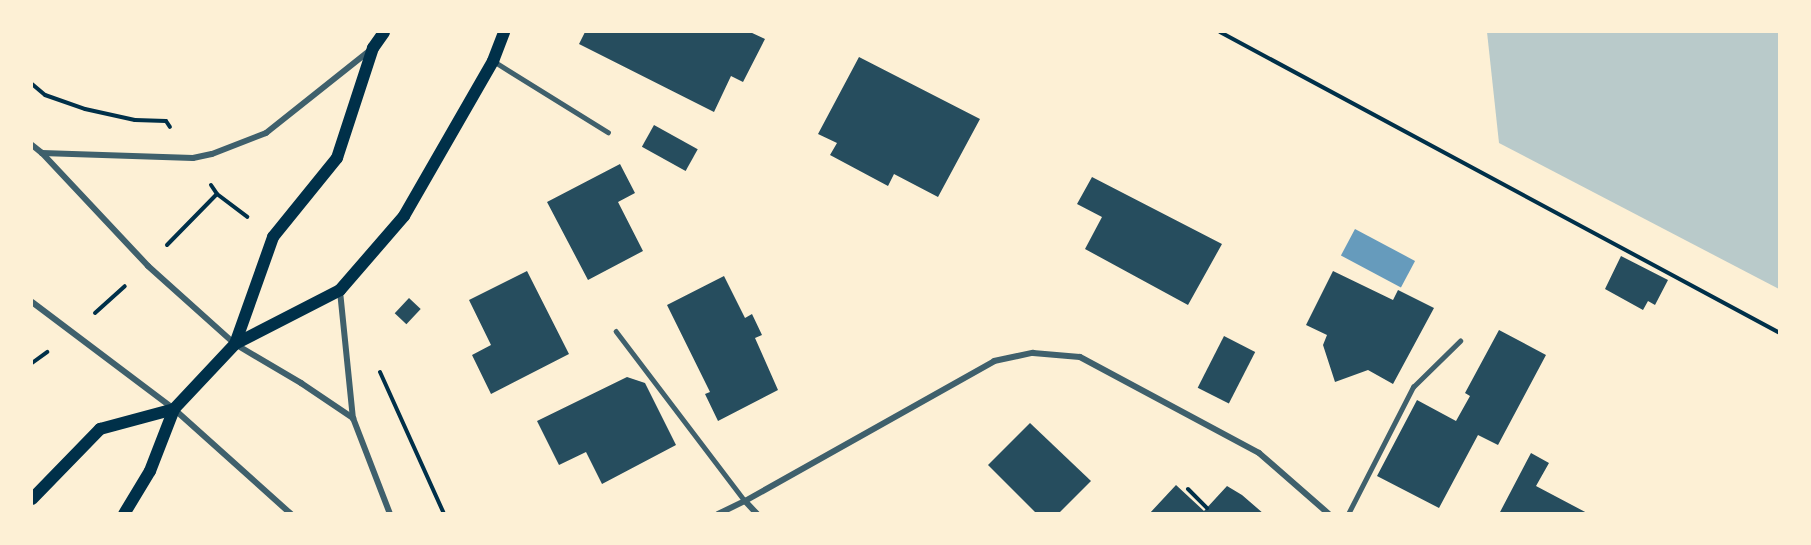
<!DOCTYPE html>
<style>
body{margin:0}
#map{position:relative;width:1811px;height:545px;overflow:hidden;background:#fdf0d5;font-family:Quicksand,sans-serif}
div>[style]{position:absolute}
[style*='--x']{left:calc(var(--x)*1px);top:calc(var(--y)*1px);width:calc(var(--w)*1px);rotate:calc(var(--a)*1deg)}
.green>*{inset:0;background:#b9caca}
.water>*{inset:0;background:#669bbc;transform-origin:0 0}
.building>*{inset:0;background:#264d5e;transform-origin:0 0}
.path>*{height:4px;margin:-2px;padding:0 2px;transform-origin:2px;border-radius:2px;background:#003049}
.service>*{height:4.5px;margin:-2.25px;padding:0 2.25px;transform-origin:2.25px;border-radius:2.25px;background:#3f606c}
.minor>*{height:6px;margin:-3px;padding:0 3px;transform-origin:3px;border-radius:3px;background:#3f606c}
.secondary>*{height:12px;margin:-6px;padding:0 6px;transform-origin:6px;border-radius:6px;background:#003049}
span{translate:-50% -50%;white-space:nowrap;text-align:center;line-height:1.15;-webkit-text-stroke:5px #fdf0d5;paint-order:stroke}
.frame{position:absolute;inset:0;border:33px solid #fdf0d5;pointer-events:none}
</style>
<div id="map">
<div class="green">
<i style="clip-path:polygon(1487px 32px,1779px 32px,1779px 289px,1499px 143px)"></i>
</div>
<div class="water">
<i style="left:1355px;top:229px;width:68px;height:30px;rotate:28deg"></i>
</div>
<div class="building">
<i style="clip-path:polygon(585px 32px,750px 32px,765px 39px,743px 82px,731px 76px,714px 112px,579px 44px)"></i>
<i style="clip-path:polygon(859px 57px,980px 119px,938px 197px,894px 174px,888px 186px,830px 155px,837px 143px,818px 134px)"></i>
<i style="left:654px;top:125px;width:50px;height:25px;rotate:29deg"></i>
<i style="clip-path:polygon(620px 164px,635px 193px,618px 202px,643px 251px,588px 280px,547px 202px)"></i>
<i style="clip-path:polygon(1092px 177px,1222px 244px,1188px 305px,1085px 249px,1102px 217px,1077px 204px)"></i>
<i style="clip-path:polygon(1621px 256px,1668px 280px,1655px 305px,1648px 301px,1643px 310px,1605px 289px)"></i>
<i style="clip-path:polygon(527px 271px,569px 354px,491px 394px,472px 355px,491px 345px,469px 300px)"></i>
<i style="clip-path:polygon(1333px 271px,1393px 300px,1398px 290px,1434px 308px,1393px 384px,1368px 370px,1335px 382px,1323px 345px,1327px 335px,1306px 325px)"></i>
<i style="clip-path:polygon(724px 276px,745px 318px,752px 314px,762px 335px,755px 338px,778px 390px,718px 421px,705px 394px,710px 392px,667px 305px)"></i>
<i style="left:409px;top:298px;width:16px;height:21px;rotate:43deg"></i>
<i style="clip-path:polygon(1499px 330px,1546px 355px,1498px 445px,1478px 435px,1439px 508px,1377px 476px,1417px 400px,1456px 421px,1470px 396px,1465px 393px)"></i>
<i style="left:1224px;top:336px;width:35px;height:58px;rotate:27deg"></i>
<i style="clip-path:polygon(627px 377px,645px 383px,676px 445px,602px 484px,586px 452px,559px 465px,537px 421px)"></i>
<i style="clip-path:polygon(1030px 423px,1091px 481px,1058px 514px,1037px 514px,988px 465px)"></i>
<i style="clip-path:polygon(1531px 453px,1549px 463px,1536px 486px,1589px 514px,1499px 514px)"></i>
<i style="clip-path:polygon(1176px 485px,1204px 511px,1227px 486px,1242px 495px,1264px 514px,1149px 514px)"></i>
</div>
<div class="path">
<i style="--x:1220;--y:32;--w:636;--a:28.26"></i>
<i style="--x:32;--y:84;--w:17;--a:40"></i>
<i style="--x:45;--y:95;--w:42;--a:19.3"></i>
<i style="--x:85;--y:109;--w:51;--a:12.4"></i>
<i style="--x:135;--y:120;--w:31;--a:2"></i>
<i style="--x:166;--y:121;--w:7;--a:56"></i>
<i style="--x:211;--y:185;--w:11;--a:56"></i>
<i style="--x:217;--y:194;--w:38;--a:37"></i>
<i style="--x:167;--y:245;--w:71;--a:-45.6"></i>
<i style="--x:95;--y:313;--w:40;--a:-42"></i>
<i style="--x:32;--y:363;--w:19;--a:-36"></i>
<i style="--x:380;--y:372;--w:156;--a:65.7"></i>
<i style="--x:1188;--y:489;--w:27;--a:45"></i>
</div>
<div class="service">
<i style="--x:495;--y:62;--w:133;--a:31.8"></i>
<i style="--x:616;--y:331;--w:213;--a:52.8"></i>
<i style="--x:1348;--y:514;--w:143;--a:-62.9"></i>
<i style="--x:1413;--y:387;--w:66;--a:-44.4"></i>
</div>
<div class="minor">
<i style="--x:32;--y:145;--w:13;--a:39"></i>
<i style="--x:42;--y:153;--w:155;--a:46.8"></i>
<i style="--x:148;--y:266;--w:117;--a:41.9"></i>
<i style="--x:235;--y:344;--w:77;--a:30.6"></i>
<i style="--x:301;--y:383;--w:63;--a:33.9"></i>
<i style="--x:42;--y:153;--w:151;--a:1.9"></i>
<i style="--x:193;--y:158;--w:19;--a:-12"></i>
<i style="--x:212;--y:154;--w:58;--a:-21.3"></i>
<i style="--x:266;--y:133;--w:132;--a:-38.5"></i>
<i style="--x:340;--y:291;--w:128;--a:84.2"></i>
<i style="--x:353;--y:418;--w:103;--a:68.9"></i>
<i style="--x:32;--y:302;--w:178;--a:37"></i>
<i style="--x:174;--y:409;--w:157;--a:41.9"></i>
<i style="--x:745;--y:501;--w:286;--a:-29.3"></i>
<i style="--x:994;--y:361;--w:40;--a:-12"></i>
<i style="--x:1033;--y:353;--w:47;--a:4.9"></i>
<i style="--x:1080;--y:357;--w:203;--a:28.2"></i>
<i style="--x:1259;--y:453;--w:93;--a:41.1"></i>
<i style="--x:718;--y:514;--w:30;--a:-26"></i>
<i style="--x:745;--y:501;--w:18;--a:47"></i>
</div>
<div class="secondary">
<i style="--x:235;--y:344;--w:114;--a:-70.4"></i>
<i style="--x:273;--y:237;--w:102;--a:-51"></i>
<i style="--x:337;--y:158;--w:116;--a:-71.9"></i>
<i style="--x:373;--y:48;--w:19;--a:-55"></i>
<i style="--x:32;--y:499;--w:98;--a:-45.8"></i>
<i style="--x:100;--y:429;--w:77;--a:-15.1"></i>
<i style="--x:124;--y:514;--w:50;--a:-58.8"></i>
<i style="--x:150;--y:471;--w:66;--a:-68.8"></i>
<i style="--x:174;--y:409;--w:89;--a:-46.8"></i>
<i style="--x:235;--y:344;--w:118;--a:-27.2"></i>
<i style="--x:340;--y:290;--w:98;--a:-49.1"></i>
<i style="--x:404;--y:216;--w:179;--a:-60.1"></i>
<i style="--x:493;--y:61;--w:31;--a:-69"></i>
</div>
<div class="frame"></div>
</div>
